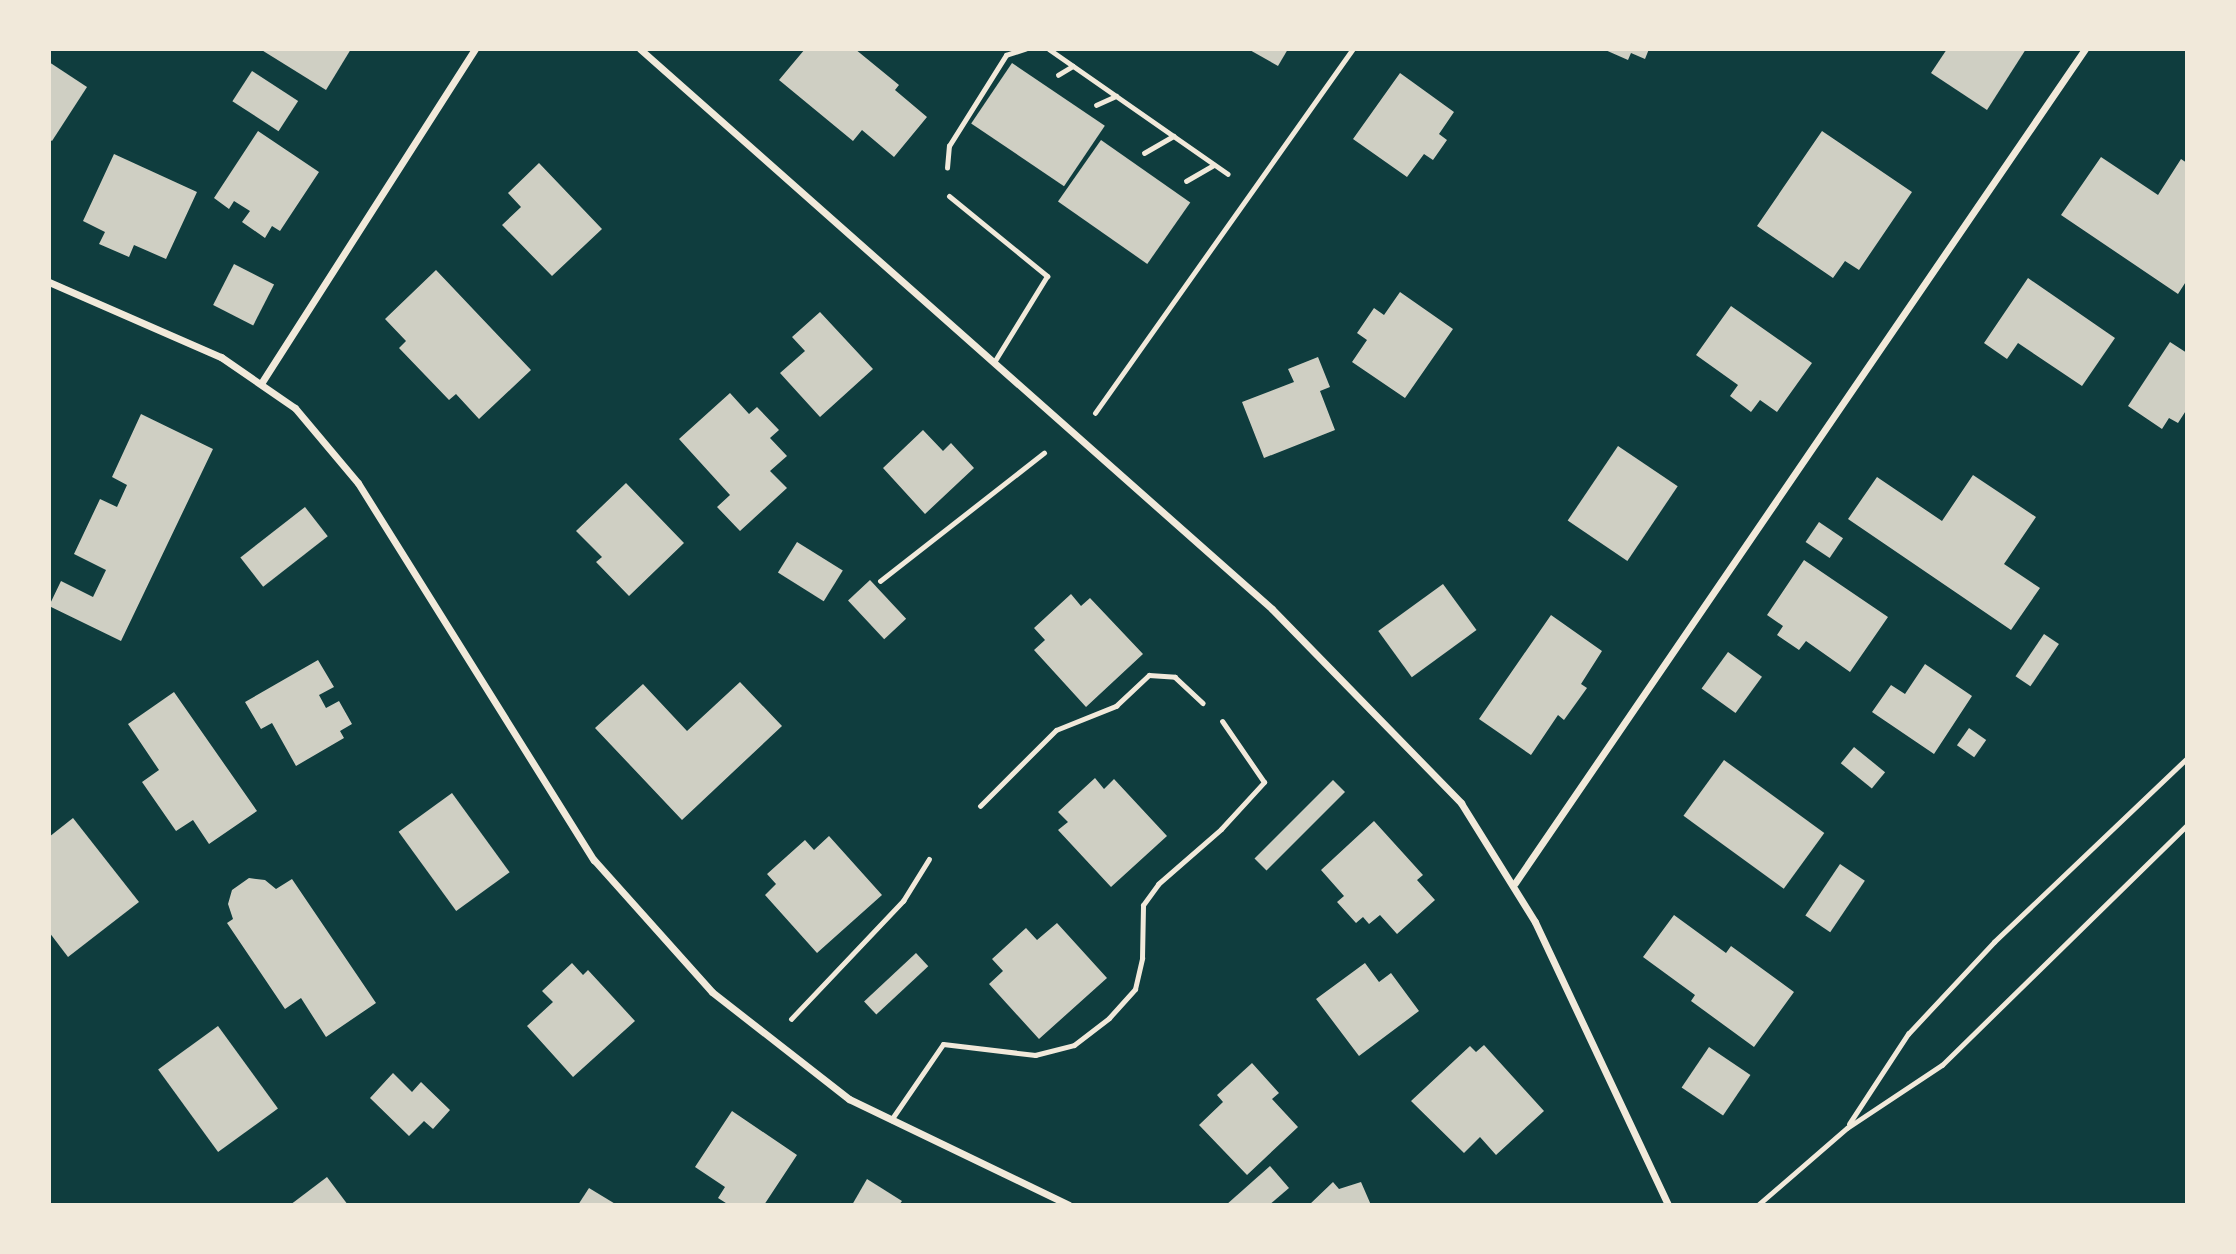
<!DOCTYPE html>
<style>
body{margin:0}
#map{position:relative;width:2236px;height:1254px;overflow:hidden;background:#0f3d3e;font-family:"Source Sans 3",sans-serif}
div>[style]{position:absolute}
[style*='--x']{left:calc(var(--x)*1px);top:calc(var(--y)*1px);width:calc(var(--w)*1px);rotate:calc(var(--a)*1deg)}
.building>*{inset:0;background:#cfcfc3;transform-origin:0 0}
.path>*{height:4.5px;margin:-2.25px;padding:0 2.25px;transform-origin:2.25px;border-radius:2.25px;background:#f1e9da}
.service>*{height:5px;margin:-2.5px;padding:0 2.5px;transform-origin:2.5px;border-radius:2.5px;background:#f1e9da}
.minor>*{height:7px;margin:-3.5px;padding:0 3.5px;transform-origin:3.5px;border-radius:3.5px;background:#f1e9da}
span{translate:-50% -50%;white-space:nowrap;text-align:center;line-height:1.15;-webkit-text-stroke:6px #f1e9da;paint-order:stroke}
.frame{position:absolute;inset:0;border:51px solid #f1e9da;pointer-events:none}
</style>
<div id="map">
<div class="building">
<i style="clip-path:polygon(260px 49px,351px 49px,326px 90px)"></i>
<i style="clip-path:polygon(805px 49px,855px 49px,899px 85px,895px 90px,927px 117px,894px 157px,862px 130px,853px 141px,779px 80px)"></i>
<i style="clip-path:polygon(1248px 49px,1288px 49px,1278px 66px)"></i>
<i style="clip-path:polygon(1603px 49px,1649px 49px,1645px 59px,1631px 53px,1628px 60px)"></i>
<i style="clip-path:polygon(1947px 49px,2026px 49px,1987px 110px,1931px 73px)"></i>
<i style="clip-path:polygon(49px 62px,87px 87px,52px 141px,49px 139px)"></i>
<i style="left:1012px;top:63px;width:112px;height:73px;rotate:34deg"></i>
<i style="left:252px;top:71px;width:55px;height:36px;rotate:33deg"></i>
<i style="clip-path:polygon(1400px 73px,1454px 112px,1439px 134px,1447px 140px,1433px 160px,1424px 154px,1407px 177px,1353px 139px)"></i>
<i style="clip-path:polygon(258px 131px,319px 172px,280px 231px,272px 226px,265px 238px,242px 222px,250px 211px,234px 201px,229px 209px,214px 198px)"></i>
<i style="clip-path:polygon(1822px 131px,1912px 192px,1859px 270px,1845px 261px,1833px 278px,1757px 226px)"></i>
<i style="left:1101px;top:140px;width:109px;height:75px;rotate:35deg"></i>
<i style="clip-path:polygon(114px 154px,197px 192px,166px 259px,134px 245px,129px 257px,99px 244px,105px 232px,83px 221px)"></i>
<i style="clip-path:polygon(2101px 157px,2158px 195px,2181px 159px,2187px 163px,2187px 280px,2178px 294px,2061px 215px)"></i>
<i style="clip-path:polygon(539px 163px,602px 229px,552px 276px,502px 225px,521px 207px,508px 193px)"></i>
<i style="left:234px;top:264px;width:45px;height:46px;rotate:27deg"></i>
<i style="clip-path:polygon(436px 270px,531px 370px,479px 419px,456px 394px,449px 400px,399px 348px,406px 341px,385px 319px)"></i>
<i style="clip-path:polygon(2028px 278px,2115px 338px,2082px 386px,2018px 343px,2007px 359px,1984px 343px)"></i>
<i style="clip-path:polygon(1400px 292px,1453px 329px,1405px 398px,1352px 362px,1367px 340px,1357px 333px,1374px 308px,1384px 315px)"></i>
<i style="clip-path:polygon(1731px 306px,1812px 363px,1777px 412px,1760px 400px,1751px 412px,1730px 396px,1738px 385px,1696px 355px)"></i>
<i style="clip-path:polygon(820px 312px,873px 369px,820px 417px,780px 373px,805px 351px,792px 337px)"></i>
<i style="clip-path:polygon(2170px 342px,2187px 353px,2187px 409px,2178px 423px,2169px 418px,2162px 429px,2128px 406px)"></i>
<i style="clip-path:polygon(1318px 357px,1330px 387px,1320px 391px,1335px 430px,1264px 458px,1242px 402px,1294px 382px,1288px 369px)"></i>
<i style="clip-path:polygon(730px 393px,749px 414px,757px 407px,779px 430px,770px 438px,787px 456px,770px 471px,787px 488px,740px 531px,717px 507px,730px 495px,679px 439px)"></i>
<i style="clip-path:polygon(141px 414px,213px 449px,121px 641px,49px 606px,61px 581px,93px 597px,106px 570px,74px 554px,100px 499px,117px 507px,127px 485px,112px 477px)"></i>
<i style="clip-path:polygon(923px 430px,943px 451px,951px 443px,974px 468px,925px 514px,883px 468px)"></i>
<i style="left:1618px;top:446px;width:72px;height:90px;rotate:34deg"></i>
<i style="clip-path:polygon(1973px 475px,2036px 517px,2004px 564px,2040px 588px,2011px 630px,1848px 519px,1877px 477px,1942px 521px)"></i>
<i style="clip-path:polygon(626px 483px,684px 543px,629px 596px,596px 562px,602px 557px,576px 531px)"></i>
<i style="left:305px;top:507px;width:37px;height:82px;rotate:52deg"></i>
<i style="left:1819px;top:522px;width:29px;height:24px;rotate:34deg"></i>
<i style="left:797px;top:542px;width:54px;height:36px;rotate:32deg"></i>
<i style="clip-path:polygon(1804px 560px,1888px 617px,1850px 672px,1806px 641px,1799px 650px,1777px 635px,1783px 626px,1767px 615px)"></i>
<i style="left:870px;top:580px;width:53px;height:30px;rotate:47deg"></i>
<i style="left:1443px;top:584px;width:57px;height:80px;rotate:54deg"></i>
<i style="clip-path:polygon(1071px 594px,1081px 606px,1090px 598px,1143px 654px,1086px 707px,1034px 650px,1045px 640px,1034px 628px)"></i>
<i style="clip-path:polygon(1551px 615px,1602px 651px,1581px 684px,1587px 688px,1564px 720px,1558px 715px,1531px 755px,1479px 719px)"></i>
<i style="left:2044px;top:634px;width:18px;height:51px;rotate:34deg"></i>
<i style="left:1728px;top:652px;width:42px;height:45px;rotate:36deg"></i>
<i style="clip-path:polygon(318px 660px,334px 687px,319px 695px,326px 708px,339px 701px,352px 724px,340px 731px,344px 738px,296px 766px,272px 723px,261px 729px,245px 702px)"></i>
<i style="clip-path:polygon(1925px 664px,1972px 696px,1934px 754px,1872px 712px,1891px 685px,1905px 694px)"></i>
<i style="clip-path:polygon(740px 682px,782px 726px,682px 820px,595px 728px,643px 684px,687px 731px)"></i>
<i style="clip-path:polygon(174px 692px,257px 811px,209px 844px,193px 820px,176px 831px,142px 782px,159px 770px,128px 724px)"></i>
<i style="left:1969px;top:728px;width:21px;height:21px;rotate:35deg"></i>
<i style="left:1854px;top:747px;width:40px;height:21px;rotate:39deg"></i>
<i style="left:1724px;top:760px;width:124px;height:69px;rotate:36deg"></i>
<i style="clip-path:polygon(1095px 778px,1104px 789px,1114px 779px,1167px 836px,1111px 887px,1058px 830px,1068px 822px,1058px 812px)"></i>
<i style="left:1333px;top:780px;width:17px;height:111px;rotate:45deg"></i>
<i style="left:452px;top:793px;width:98px;height:66px;rotate:54deg"></i>
<i style="clip-path:polygon(73px 818px,139px 902px,68px 957px,49px 932px,49px 837px)"></i>
<i style="clip-path:polygon(1374px 821px,1423px 875px,1417px 880px,1435px 900px,1397px 934px,1380px 915px,1369px 924px,1363px 917px,1356px 923px,1337px 902px,1344px 896px,1321px 870px)"></i>
<i style="clip-path:polygon(829px 836px,882px 895px,817px 953px,765px 895px,776px 884px,767px 874px,805px 840px,814px 850px)"></i>
<i style="left:1840px;top:864px;width:30px;height:62px;rotate:34deg"></i>
<i style="clip-path:polygon(249px 878px,265px 880px,276px 889px,292px 879px,376px 1003px,326px 1037px,301px 998px,285px 1009px,227px 923px,233px 919px,228px 904px,232px 890px)"></i>
<i style="clip-path:polygon(1674px 915px,1726px 953px,1731px 946px,1794px 992px,1754px 1047px,1691px 1001px,1695px 995px,1643px 957px)"></i>
<i style="clip-path:polygon(1057px 923px,1107px 978px,1039px 1039px,989px 984px,1003px 971px,992px 959px,1026px 928px,1037px 940px)"></i>
<i style="left:916px;top:953px;width:18px;height:71px;rotate:47deg"></i>
<i style="clip-path:polygon(572px 963px,583px 975px,588px 970px,635px 1021px,573px 1077px,527px 1026px,553px 1002px,542px 991px)"></i>
<i style="clip-path:polygon(1365px 963px,1379px 982px,1391px 973px,1419px 1011px,1359px 1056px,1316px 999px)"></i>
<i style="left:218px;top:1026px;width:102px;height:74px;rotate:54deg"></i>
<i style="clip-path:polygon(1484px 1045px,1544px 1111px,1496px 1155px,1480px 1137px,1464px 1153px,1411px 1101px,1470px 1046px,1476px 1052px)"></i>
<i style="left:1709px;top:1047px;width:50px;height:49px;rotate:34deg"></i>
<i style="clip-path:polygon(1252px 1063px,1279px 1093px,1272px 1099px,1298px 1127px,1247px 1175px,1199px 1125px,1223px 1102px,1217px 1095px)"></i>
<i style="clip-path:polygon(393px 1073px,412px 1092px,421px 1082px,450px 1110px,433px 1129px,424px 1121px,409px 1136px,370px 1098px)"></i>
<i style="clip-path:polygon(732px 1111px,797px 1155px,764px 1205px,729px 1205px,718px 1198px,725px 1187px,695px 1167px)"></i>
<i style="clip-path:polygon(1270px 1166px,1289px 1188px,1269px 1205px,1226px 1205px)"></i>
<i style="clip-path:polygon(327px 1177px,348px 1205px,290px 1205px)"></i>
<i style="clip-path:polygon(867px 1179px,902px 1201px,899px 1205px,852px 1205px)"></i>
<i style="clip-path:polygon(1333px 1182px,1339px 1189px,1361px 1182px,1371px 1205px,1309px 1205px)"></i>
<i style="clip-path:polygon(589px 1188px,617px 1205px,578px 1205px)"></i>
</div>
<div class="path">
<i style="--x:1049;--y:49;--w:218;--a:34.9"></i>
<i style="--x:1058;--y:75;--w:17;--a:-31"></i>
<i style="--x:1096;--y:105;--w:22;--a:-24"></i>
<i style="--x:1144;--y:153;--w:34;--a:-30"></i>
<i style="--x:947;--y:168;--w:22;--a:-85"></i>
<i style="--x:949;--y:146;--w:107;--a:-57.9"></i>
<i style="--x:1006;--y:55;--w:20;--a:-18"></i>
<i style="--x:1186;--y:181;--w:32;--a:-30"></i>
<i style="--x:1095;--y:413;--w:446;--a:-54.7"></i>
<i style="--x:880;--y:581;--w:208;--a:-38"></i>
<i style="--x:980;--y:806;--w:107;--a:-45"></i>
<i style="--x:1056;--y:730;--w:65;--a:-21.8"></i>
<i style="--x:1116;--y:706;--w:45;--a:-43.2"></i>
<i style="--x:1149;--y:675;--w:26;--a:4"></i>
<i style="--x:1175;--y:677;--w:38;--a:43"></i>
<i style="--x:791;--y:1019;--w:163;--a:-46.5"></i>
<i style="--x:903;--y:901;--w:49;--a:-58.2"></i>
<i style="--x:1849;--y:1124;--w:108;--a:-56.8"></i>
<i style="--x:1908;--y:1034;--w:126;--a:-46.9"></i>
<i style="--x:1994;--y:942;--w:267;--a:-43.6"></i>
<i style="--x:1758;--y:1205;--w:118;--a:-40.9"></i>
<i style="--x:1847;--y:1128;--w:114;--a:-33.6"></i>
<i style="--x:1942;--y:1065;--w:343;--a:-44.4"></i>
</div>
<div class="service">
<i style="--x:949;--y:196;--w:127;--a:39.2"></i>
<i style="--x:1047;--y:276;--w:101;--a:121.6"></i>
<i style="--x:891;--y:1120;--w:92;--a:-55.6"></i>
<i style="--x:943;--y:1044;--w:93;--a:6.8"></i>
<i style="--x:1035;--y:1055;--w:40;--a:-14.4"></i>
<i style="--x:1074;--y:1045;--w:44;--a:-37.6"></i>
<i style="--x:1109;--y:1018;--w:39;--a:-48"></i>
<i style="--x:1135;--y:989;--w:32;--a:-77"></i>
<i style="--x:1142;--y:958;--w:53;--a:-88.9"></i>
<i style="--x:1143;--y:905;--w:26;--a:-54"></i>
<i style="--x:1158;--y:884;--w:84;--a:-41.1"></i>
<i style="--x:1221;--y:829;--w:64;--a:-47.5"></i>
<i style="--x:1264;--y:782;--w:74;--a:-124.5"></i>
</div>
<div class="minor">
<i style="--x:640;--y:49;--w:844;--a:41.54"></i>
<i style="--x:1272;--y:609;--w:271;--a:45.7"></i>
<i style="--x:1461;--y:803;--w:140;--a:58.1"></i>
<i style="--x:1535;--y:922;--w:313;--a:64.8"></i>
<i style="--x:49;--y:282;--w:188;--a:23.6"></i>
<i style="--x:221;--y:357;--w:90;--a:34.6"></i>
<i style="--x:295;--y:408;--w:98;--a:50"></i>
<i style="--x:358;--y:483;--w:445;--a:58"></i>
<i style="--x:594;--y:860;--w:177;--a:48.2"></i>
<i style="--x:712;--y:992;--w:174;--a:38"></i>
<i style="--x:849;--y:1099;--w:244;--a:25.7"></i>
<i style="--x:262;--y:382;--w:395;--a:-57.4"></i>
<i style="--x:1515;--y:883;--w:1010;--a:-55.65"></i>
</div>
<div class="frame"></div>
</div>
